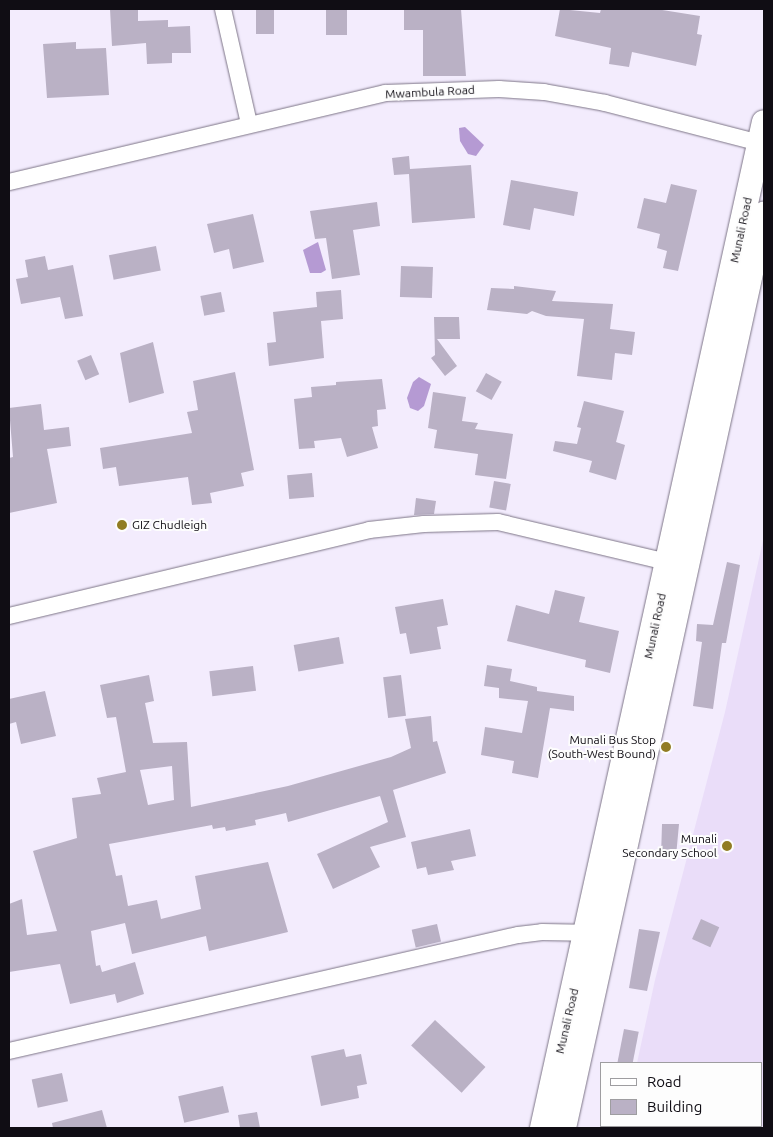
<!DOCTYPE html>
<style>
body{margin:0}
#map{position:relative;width:773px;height:1137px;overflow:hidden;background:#f3ecfd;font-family:Ubuntu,sans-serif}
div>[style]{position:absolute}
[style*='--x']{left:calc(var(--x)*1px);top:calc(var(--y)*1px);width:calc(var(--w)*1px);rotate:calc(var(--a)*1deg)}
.built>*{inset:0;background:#eaddf9}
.water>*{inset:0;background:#b59ad3}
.building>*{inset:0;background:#bab1c5;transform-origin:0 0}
.roads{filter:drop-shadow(0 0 1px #7d7587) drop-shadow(0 0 1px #7d7587)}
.street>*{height:16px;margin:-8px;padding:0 8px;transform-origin:8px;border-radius:8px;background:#fff}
.secondary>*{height:24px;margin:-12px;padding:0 12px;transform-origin:12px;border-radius:12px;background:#fff}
.dots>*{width:14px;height:14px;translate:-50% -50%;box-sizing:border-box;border:2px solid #fdfdfd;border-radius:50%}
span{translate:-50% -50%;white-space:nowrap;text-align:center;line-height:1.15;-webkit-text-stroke:4px #fdfdfd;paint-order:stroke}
.street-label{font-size:12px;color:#100d14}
.poi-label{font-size:12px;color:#100d14}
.left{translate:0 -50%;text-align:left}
.right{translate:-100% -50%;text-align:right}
.frame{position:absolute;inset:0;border:10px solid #100d14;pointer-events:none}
.legend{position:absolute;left:600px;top:1062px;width:162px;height:65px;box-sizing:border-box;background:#fdfdfd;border:1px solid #9e9da0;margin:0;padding:6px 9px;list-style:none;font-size:15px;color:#100d14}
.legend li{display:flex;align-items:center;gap:10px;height:25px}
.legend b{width:25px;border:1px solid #9e9da0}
</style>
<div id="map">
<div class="built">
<i style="clip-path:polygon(764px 536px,764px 1128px,623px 1128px,762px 1126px,762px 1063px,637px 1063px,655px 980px,725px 712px)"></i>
</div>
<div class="water">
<i style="clip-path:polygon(465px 127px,484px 145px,476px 156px,468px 154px,460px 141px,459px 128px)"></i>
<i style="clip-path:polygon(318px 242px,326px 270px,321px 273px,310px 273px,303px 250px)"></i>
<i style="clip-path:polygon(419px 377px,431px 384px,424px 406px,418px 411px,410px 408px,407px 398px,413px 382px)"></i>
</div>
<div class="building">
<i style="clip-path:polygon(110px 9px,138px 9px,138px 21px,168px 20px,168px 27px,190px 26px,191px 53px,172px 53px,172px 63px,147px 64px,146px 43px,112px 46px)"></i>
<i style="left:256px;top:9px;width:18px;height:25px"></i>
<i style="left:326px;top:9px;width:21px;height:26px"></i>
<i style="clip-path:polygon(404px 9px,461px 9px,466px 76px,423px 76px,423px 30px,404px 30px)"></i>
<i style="clip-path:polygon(560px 9px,600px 13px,601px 9px,656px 9px,700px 16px,697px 34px,702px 35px,696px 66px,632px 52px,629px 67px,609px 64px,611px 48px,555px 36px)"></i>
<i style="clip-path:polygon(76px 42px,76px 49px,106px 48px,109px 95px,47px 98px,43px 44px)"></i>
<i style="clip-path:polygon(409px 156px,410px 169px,471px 165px,475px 218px,412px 223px,409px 174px,394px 175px,392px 158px)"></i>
<i style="clip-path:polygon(511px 180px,578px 192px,574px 216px,534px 208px,530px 230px,503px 225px)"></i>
<i style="clip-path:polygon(671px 184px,697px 190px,678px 271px,663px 268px,667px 251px,657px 248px,660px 234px,637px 228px,644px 198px,666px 203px)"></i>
<i style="clip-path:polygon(377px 202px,380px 226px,353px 230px,360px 275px,332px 279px,326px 238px,315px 239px,310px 211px)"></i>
<i style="clip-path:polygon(253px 214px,264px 262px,233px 269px,229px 249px,214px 253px,207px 224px)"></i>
<i style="left:156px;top:246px;width:25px;height:48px;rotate:79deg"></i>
<i style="clip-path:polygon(45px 256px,48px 270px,73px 265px,83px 316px,65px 319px,60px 297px,21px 304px,16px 279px,28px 277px,25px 260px)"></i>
<i style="left:401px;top:266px;width:32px;height:31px;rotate:2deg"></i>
<i style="clip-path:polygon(514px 286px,556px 291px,552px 301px,613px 304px,610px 329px,635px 332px,632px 355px,615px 353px,612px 380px,577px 376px,584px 319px,546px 316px,532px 311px,527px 314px,487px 310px,491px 288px,514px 289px)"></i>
<i style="clip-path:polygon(341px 290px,343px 319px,321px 321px,324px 358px,269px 366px,267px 343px,276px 342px,273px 312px,317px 307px,316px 292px)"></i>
<i style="left:221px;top:292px;width:20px;height:21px;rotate:79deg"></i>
<i style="clip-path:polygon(434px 317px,459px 317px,460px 339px,437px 339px,457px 366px,445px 376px,431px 358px,435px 355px)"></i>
<i style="clip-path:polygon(153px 342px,164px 393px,129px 403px,120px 353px)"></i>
<i style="left:91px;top:355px;width:21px;height:15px;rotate:67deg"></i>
<i style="clip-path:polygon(235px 372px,254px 470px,241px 473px,244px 486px,210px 493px,212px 503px,192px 505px,188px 477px,119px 486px,116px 467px,103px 469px,100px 448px,192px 433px,187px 412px,198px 410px,193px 381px)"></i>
<i style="left:486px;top:373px;width:18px;height:21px;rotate:29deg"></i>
<i style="clip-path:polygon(382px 379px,386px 409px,377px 410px,378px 426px,372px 427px,378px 448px,347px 457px,341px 438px,314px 441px,315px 448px,299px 449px,294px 399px,312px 397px,311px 387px,336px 385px,336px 382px)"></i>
<i style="clip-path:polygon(433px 392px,466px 397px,462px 421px,478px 423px,475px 429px,513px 434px,506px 479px,475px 475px,478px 454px,434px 448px,437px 430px,428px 428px)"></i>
<i style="clip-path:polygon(584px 401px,624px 411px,616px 442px,625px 445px,616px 480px,589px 472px,592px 461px,553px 451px,555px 441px,577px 444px,581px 428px,577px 427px)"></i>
<i style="clip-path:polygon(41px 404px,44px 430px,69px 427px,71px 446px,47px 449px,57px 503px,9px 513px,9px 458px,13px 457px,9px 408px)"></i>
<i style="left:312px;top:473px;width:24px;height:25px;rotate:85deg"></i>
<i style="left:494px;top:481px;width:17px;height:27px;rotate:10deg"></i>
<i style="clip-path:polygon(416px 498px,436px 501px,434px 514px,414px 515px)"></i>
<i style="clip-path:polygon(727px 562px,740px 565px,726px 643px,722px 643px,713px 709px,693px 706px,702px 642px,696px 641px,697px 624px,713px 625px)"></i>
<i style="clip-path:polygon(555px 590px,585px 597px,579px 622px,619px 631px,610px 673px,585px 667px,586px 660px,507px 641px,516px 605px,549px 614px)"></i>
<i style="clip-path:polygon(443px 599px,448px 625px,437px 627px,441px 649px,410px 654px,406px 633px,400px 634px,395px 607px)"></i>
<i style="left:339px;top:637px;width:27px;height:46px;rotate:80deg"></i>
<i style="clip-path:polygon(487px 665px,512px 669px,510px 681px,537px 687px,537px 691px,574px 696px,574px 711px,550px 708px,538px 778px,512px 773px,514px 761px,481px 755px,485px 727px,522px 733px,528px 701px,499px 698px,499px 688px,484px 686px)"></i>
<i style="left:253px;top:666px;width:25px;height:44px;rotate:83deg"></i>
<i style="clip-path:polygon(evenodd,149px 675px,154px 701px,145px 703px,153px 743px,187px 742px,191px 807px,288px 786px,391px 757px,411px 748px,405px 719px,431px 716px,433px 742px,437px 741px,446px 773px,393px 790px,406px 837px,370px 847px,380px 867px,333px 889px,317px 854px,388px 822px,380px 796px,288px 822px,286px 813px,255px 820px,256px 825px,226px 831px,225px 827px,213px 829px,212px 825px,109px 844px,116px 876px,122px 875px,128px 906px,157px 900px,161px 919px,201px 909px,195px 876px,268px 862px,288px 932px,209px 951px,206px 936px,132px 954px,125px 923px,91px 931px,96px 966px,100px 965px,102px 972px,135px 962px,144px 994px,117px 1003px,115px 994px,70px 1004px,60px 964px,9px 972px,9px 904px,22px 899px,27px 935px,57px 931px,33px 851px,77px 838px,72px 798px,101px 794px,97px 778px,126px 772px,116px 717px,107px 718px,100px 685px,149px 675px,172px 766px,174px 800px,148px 805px,140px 770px,172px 766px)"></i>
<i style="left:401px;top:675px;width:41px;height:18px;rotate:83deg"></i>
<i style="clip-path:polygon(45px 691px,56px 736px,21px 744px,16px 722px,9px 724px,9px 699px)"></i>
<i style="clip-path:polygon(662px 824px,679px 824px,676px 856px,661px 857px)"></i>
<i style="clip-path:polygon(470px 829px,476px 856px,451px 861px,454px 870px,428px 875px,426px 867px,417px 869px,411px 842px)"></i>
<i style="left:701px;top:919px;width:20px;height:22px;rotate:24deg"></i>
<i style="left:437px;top:924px;width:18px;height:26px;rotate:77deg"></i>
<i style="clip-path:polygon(639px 929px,660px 932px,647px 991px,629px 988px)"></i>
<i style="left:435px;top:1020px;width:69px;height:35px;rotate:43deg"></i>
<i style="left:624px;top:1029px;width:15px;height:35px;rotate:11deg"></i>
<i style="clip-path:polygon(344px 1049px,346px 1057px,361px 1054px,367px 1084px,357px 1086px,359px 1098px,321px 1106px,311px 1056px)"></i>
<i style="left:62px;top:1073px;width:29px;height:31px;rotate:78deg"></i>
<i style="left:223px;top:1086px;width:27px;height:46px;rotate:77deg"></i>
<i style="clip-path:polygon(102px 1110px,107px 1128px,53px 1128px,52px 1123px)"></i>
<i style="clip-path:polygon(257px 1112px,260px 1128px,240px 1128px,238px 1115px)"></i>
</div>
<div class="roads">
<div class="street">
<i style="--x:223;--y:9;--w:117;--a:77.2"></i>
<i style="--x:9;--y:182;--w:386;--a:-13.3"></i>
<i style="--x:385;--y:93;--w:114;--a:-2"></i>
<i style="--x:499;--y:89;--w:45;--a:3.8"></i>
<i style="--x:544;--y:92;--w:62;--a:10.2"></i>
<i style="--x:605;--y:103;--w:164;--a:14.5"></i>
<i style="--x:9;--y:616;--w:370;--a:-13.4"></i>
<i style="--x:369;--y:530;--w:55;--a:-6.2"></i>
<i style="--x:424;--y:524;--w:74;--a:-1.5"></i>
<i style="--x:498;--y:522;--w:183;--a:13.3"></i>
<i style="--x:9;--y:1051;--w:522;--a:-12.84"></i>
<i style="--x:518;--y:935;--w:24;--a:-7"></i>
<i style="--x:542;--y:932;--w:54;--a:1.1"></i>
</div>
<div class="secondary">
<i style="--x:542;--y:1128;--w:1030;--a:-77.56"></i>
<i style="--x:564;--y:1128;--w:936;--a:-77.66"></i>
</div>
</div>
<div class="dots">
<i style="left:122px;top:525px;background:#917c23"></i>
<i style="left:666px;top:747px;background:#917c23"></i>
<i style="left:727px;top:846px;background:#917c23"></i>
</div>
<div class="street-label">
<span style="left:430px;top:92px;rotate:-3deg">Mwambula Road</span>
<span style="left:741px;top:230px;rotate:-78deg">Munali Road</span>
<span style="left:655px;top:626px;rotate:-78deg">Munali Road</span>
<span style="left:567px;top:1021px;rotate:-77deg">Munali Road</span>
</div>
<div class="poi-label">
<span class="left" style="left:132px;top:525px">GIZ Chudleigh</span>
<span class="right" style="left:656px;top:747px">Munali Bus Stop<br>(South-West Bound)</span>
<span class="right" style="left:717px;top:846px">Munali<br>Secondary School</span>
</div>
<div class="frame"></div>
<ul class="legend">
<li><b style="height:6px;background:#fff"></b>Road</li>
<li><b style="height:14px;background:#bab1c5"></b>Building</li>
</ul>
</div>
